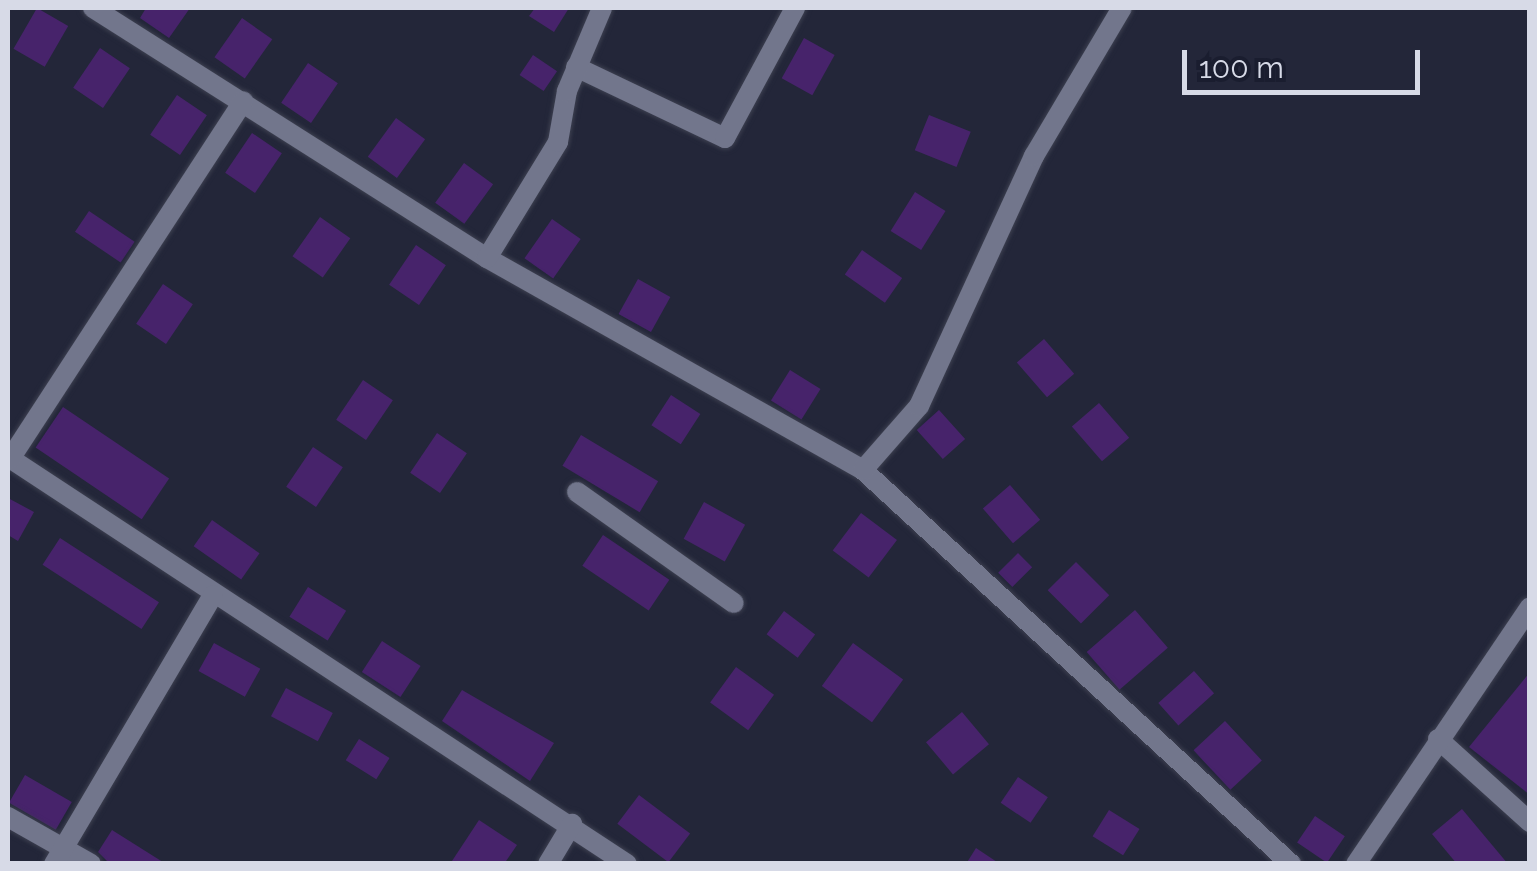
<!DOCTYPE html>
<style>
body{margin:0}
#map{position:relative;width:1537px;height:871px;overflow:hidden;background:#232639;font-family:Raleway,sans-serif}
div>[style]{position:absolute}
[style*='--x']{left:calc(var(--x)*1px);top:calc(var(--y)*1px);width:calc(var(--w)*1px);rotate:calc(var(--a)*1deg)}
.building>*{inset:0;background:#47236b;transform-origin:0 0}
.roads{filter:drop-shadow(0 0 2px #3d4050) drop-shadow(0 0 2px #3d4050)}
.minor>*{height:20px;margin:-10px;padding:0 10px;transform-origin:10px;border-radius:10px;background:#72768c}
span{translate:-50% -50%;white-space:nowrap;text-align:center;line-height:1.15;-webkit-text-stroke:8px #1a1d2f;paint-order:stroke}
.frame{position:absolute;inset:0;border:10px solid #d7dae7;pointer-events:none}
.scale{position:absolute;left:1182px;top:50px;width:238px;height:45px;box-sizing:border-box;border:5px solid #d7dae7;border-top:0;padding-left:12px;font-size:30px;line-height:35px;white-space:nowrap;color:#d7dae7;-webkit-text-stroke:8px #1a1d2f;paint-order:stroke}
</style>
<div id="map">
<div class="building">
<i style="left:37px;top:8px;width:36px;height:47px;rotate:30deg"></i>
<i style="clip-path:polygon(146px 8px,190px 8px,169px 38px,140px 18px)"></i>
<i style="clip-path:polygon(535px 8px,569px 8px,554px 32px,529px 16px)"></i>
<i style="left:242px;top:18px;width:37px;height:48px;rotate:35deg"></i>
<i style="left:804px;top:38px;width:35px;height:46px;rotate:29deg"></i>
<i style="left:100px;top:48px;width:36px;height:48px;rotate:34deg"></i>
<i style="left:533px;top:55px;width:29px;height:24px;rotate:34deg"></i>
<i style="left:308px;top:63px;width:36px;height:48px;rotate:34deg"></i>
<i style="left:177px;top:95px;width:36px;height:48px;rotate:34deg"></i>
<i style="left:929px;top:115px;width:45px;height:38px;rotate:22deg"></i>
<i style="left:396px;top:118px;width:36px;height:48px;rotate:36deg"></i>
<i style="left:252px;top:133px;width:36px;height:48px;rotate:34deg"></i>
<i style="left:464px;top:163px;width:36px;height:49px;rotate:36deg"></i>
<i style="left:915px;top:192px;width:36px;height:46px;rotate:32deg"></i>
<i style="left:89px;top:211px;width:55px;height:25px;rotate:34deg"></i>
<i style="left:320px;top:217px;width:37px;height:48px;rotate:35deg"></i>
<i style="left:552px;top:219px;width:35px;height:48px;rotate:35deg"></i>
<i style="left:416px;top:245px;width:36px;height:48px;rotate:34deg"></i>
<i style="left:862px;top:250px;width:49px;height:30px;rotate:35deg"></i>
<i style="left:638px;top:279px;width:37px;height:40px;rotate:29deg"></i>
<i style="left:163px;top:284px;width:36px;height:48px;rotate:34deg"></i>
<i style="left:1044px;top:339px;width:46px;height:36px;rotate:49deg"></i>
<i style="left:790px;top:370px;width:36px;height:36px;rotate:32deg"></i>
<i style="left:363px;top:380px;width:36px;height:48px;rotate:34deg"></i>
<i style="left:671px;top:395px;width:35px;height:36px;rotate:33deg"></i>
<i style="left:1099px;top:403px;width:46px;height:36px;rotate:49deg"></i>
<i style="left:63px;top:407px;width:128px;height:49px;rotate:34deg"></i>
<i style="left:939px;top:410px;width:39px;height:30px;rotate:48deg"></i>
<i style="left:437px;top:433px;width:36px;height:48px;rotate:34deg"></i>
<i style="left:581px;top:435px;width:90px;height:36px;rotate:31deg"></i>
<i style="left:313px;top:447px;width:36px;height:48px;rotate:34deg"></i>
<i style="left:1010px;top:485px;width:46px;height:36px;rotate:49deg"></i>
<i style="clip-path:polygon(8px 498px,34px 512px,18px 541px,8px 535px)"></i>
<i style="left:704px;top:502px;width:47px;height:42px;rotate:29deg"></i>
<i style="left:861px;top:513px;width:45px;height:47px;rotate:37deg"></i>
<i style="left:212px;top:520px;width:58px;height:32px;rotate:35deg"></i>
<i style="left:603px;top:535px;width:80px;height:37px;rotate:34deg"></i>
<i style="left:60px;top:538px;width:118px;height:32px;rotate:33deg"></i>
<i style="left:1018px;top:553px;width:20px;height:28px;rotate:45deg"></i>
<i style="left:1076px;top:562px;width:47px;height:40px;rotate:45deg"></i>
<i style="left:308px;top:587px;width:45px;height:35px;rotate:32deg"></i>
<i style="left:1135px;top:610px;width:50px;height:64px;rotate:49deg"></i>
<i style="left:784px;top:611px;width:39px;height:29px;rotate:37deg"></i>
<i style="left:382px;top:641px;width:46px;height:37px;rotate:33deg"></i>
<i style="left:214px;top:643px;width:53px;height:32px;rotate:29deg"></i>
<i style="left:853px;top:643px;width:62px;height:53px;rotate:36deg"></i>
<i style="left:736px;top:667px;width:47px;height:44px;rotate:36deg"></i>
<i style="left:1194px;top:671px;width:30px;height:48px;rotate:48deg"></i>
<i style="clip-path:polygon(1530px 672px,1530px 795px,1469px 747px)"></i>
<i style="left:286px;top:688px;width:53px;height:32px;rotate:28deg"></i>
<i style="clip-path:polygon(462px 690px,554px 743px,530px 781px,442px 721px)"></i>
<i style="left:962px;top:712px;width:42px;height:47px;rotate:50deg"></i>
<i style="left:1225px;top:721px;width:54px;height:43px;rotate:47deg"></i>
<i style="left:359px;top:739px;width:36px;height:25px;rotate:32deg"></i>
<i style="left:25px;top:775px;width:54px;height:32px;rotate:30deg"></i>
<i style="left:1018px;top:777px;width:36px;height:31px;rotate:34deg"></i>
<i style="left:639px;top:795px;width:64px;height:36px;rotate:37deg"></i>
<i style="clip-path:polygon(1462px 809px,1508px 864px,1457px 864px,1432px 834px)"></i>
<i style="left:1109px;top:810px;width:36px;height:31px;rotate:32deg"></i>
<i style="left:1315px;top:816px;width:36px;height:32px;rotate:34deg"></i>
<i style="clip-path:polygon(479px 820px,517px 845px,504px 864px,450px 864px)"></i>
<i style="clip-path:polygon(112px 830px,166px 864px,110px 864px,98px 852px)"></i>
<i style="clip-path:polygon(976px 848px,1000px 864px,966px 864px)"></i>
</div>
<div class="roads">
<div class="minor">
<i style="--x:93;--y:8;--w:467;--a:32.4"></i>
<i style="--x:487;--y:258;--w:432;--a:29.4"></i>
<i style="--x:863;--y:470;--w:582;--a:42.63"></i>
<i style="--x:576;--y:67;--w:165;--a:25.5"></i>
<i style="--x:725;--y:138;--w:148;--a:-61.7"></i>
<i style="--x:487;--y:258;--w:136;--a:-58.5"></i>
<i style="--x:558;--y:142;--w:52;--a:-80"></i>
<i style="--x:567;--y:91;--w:90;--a:-67.1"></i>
<i style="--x:8;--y:457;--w:741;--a:33.33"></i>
<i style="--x:10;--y:459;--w:427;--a:-56.9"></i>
<i style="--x:863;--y:470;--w:85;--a:-48.8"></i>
<i style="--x:919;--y:406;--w:275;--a:-65.3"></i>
<i style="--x:1034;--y:156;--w:172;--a:-59.3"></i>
<i style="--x:577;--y:492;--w:192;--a:35.3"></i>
<i style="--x:1438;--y:739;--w:124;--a:42.1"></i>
<i style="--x:8;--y:817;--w:95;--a:29.5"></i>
<i style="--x:54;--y:864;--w:312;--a:-59.4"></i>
<i style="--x:548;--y:864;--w:47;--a:-59"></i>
<i style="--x:1356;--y:864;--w:310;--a:-55.9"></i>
</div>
</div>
<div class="frame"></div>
<div class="scale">100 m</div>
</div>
